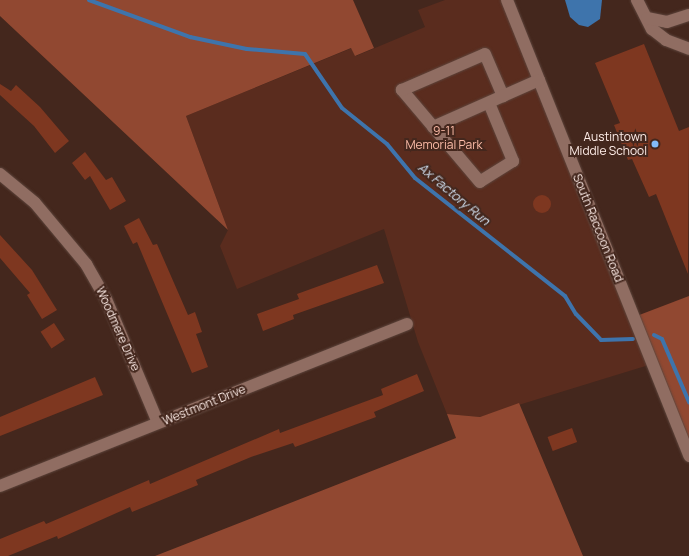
<!DOCTYPE html>
<style>
body{margin:0}
#map{position:relative;width:689px;height:556px;overflow:hidden;background:#44271d;font-family:Manrope,sans-serif}
div>[style]{position:absolute}
[style*='--x']{left:calc(var(--x)*1px);top:calc(var(--y)*1px);width:calc(var(--w)*1px);rotate:calc(var(--a)*1deg)}
.green>*{inset:0;background:#5a2c1e}
.forest>*{inset:0;background:#914831}
.water>*{inset:0;background:#3e74ac}
.stream>*{height:4px;margin:-2px;padding:0 2px;transform-origin:2px;border-radius:2px;background:#3e74ac}
.building>*{inset:0;background:#7e3720;transform-origin:0 0}
.round{border-radius:50%}
.roads{filter:drop-shadow(0 0 1px #5d453c) drop-shadow(0 0 1px #5d453c)}
.minor>*{height:12px;margin:-6px;padding:0 6px;transform-origin:6px;border-radius:6px;background:#906d62}
.dots>*{width:11px;height:11px;translate:-50% -50%;box-sizing:border-box;border:2px solid #44271d;border-radius:50%}
span{translate:-50% -50%;white-space:nowrap;text-align:center;line-height:1.15;-webkit-text-stroke:4px #44271d;paint-order:stroke}
.park-label{font-size:12px;color:#fcbba7}
.poi-label{font-size:12px;color:#ffeee9}
.right{translate:-100% -50%;text-align:right}
.street-label{font-size:12px;color:#ffeee9}
.water-label{font-size:13px;color:#d2e0f0;font-style:italic}
</style>
<div id="map">
<div class="green">
<i style="clip-path:polygon(445px 0,507px 0,652px 364px,480px 417px,447px 414px,418px 342px,384px 229px,237px 289px,220px 246px,228px 230px,186px 116px,352px 48px,356px 56px,425px 27px,418px 10px)"></i>
</div>
<div class="forest">
<i style="clip-path:polygon(0 0,353px 0,374px 48px,355px 56px,351px 48px,186px 116px,228px 230px,0 16px)"></i>
<i style="clip-path:polygon(689px 296px,689px 456px,634px 317px)"></i>
<i style="clip-path:polygon(519px 403px,583px 556px,155px 556px,456px 438px,447px 414px,480px 417px)"></i>
</div>
<div class="water">
<i style="clip-path:polygon(565px 0,602px 0,600px 19px,588px 27px,579px 25px,570px 17px)"></i>
</div>
<div class="stream">
<i style="--x:89;--y:0;--w:108;--a:20.1"></i>
<i style="--x:190;--y:37;--w:58;--a:11.9"></i>
<i style="--x:247;--y:49;--w:58;--a:4.9"></i>
<i style="--x:305;--y:54;--w:65;--a:55.6"></i>
<i style="--x:342;--y:108;--w:58;--a:38.7"></i>
<i style="--x:387;--y:144;--w:44;--a:50.5"></i>
<i style="--x:415;--y:178;--w:191;--a:38.2"></i>
<i style="--x:565;--y:296;--w:21;--a:59"></i>
<i style="--x:576;--y:314;--w:36;--a:46"></i>
<i style="--x:601;--y:340;--w:32;--a:-2"></i>
<i style="--x:654;--y:335;--w:9;--a:27"></i>
<i style="--x:662;--y:339;--w:69;--a:66.8"></i>
</div>
<div class="building">
<i style="clip-path:polygon(644px 44px,679px 131px,689px 127px,688px 274px,656px 194px,649px 197px,632px 159px,628px 160px,614px 125px,620px 123px,595px 63px)"></i>
<i style="clip-path:polygon(0 84px,11px 91px,16px 85px,40px 107px,69px 141px,55px 153px,34px 126px,0 95px)"></i>
<i style="clip-path:polygon(85px 152px,106px 180px,112px 177px,126px 201px,110px 210px,90px 176px,85px 180px,72px 163px)"></i>
<i class="round" style="left:533px;top:195px;width:18px;height:18px"></i>
<i style="clip-path:polygon(139px 218px,153px 245px,157px 244px,188px 315px,195px 312px,202px 332px,196px 334px,208px 367px,192px 373px,137px 242px,133px 244px,124px 226px)"></i>
<i style="clip-path:polygon(0 235px,32px 270px,57px 310px,42px 319px,27px 295px,30px 293px,0 258px)"></i>
<i style="clip-path:polygon(377px 265px,384px 283px,293px 315px,294px 319px,263px 331px,257px 314px,299px 299px,297px 294px)"></i>
<i style="left:54px;top:323px;width:20px;height:16px;rotate:57deg"></i>
<i style="clip-path:polygon(417px 374px,424px 391px,374px 412px,376px 417px,295px 447px,293px 443px,251px 457px,196px 480px,198px 485px,132px 512px,130px 507px,58px 539px,57px 536px,8px 556px,0 556px,0 539px,44px 521px,46px 524px,149px 480px,150px 484px,279px 429px,280px 433px,383px 395px,381px 389px)"></i>
<i style="clip-path:polygon(95px 377px,103px 395px,0 436px,0 417px)"></i>
<i style="left:572px;top:428px;width:15px;height:26px;rotate:70deg"></i>
</div>
<div class="roads">
<div class="minor">
<i style="--x:507;--y:0;--w:491;--a:68.2"></i>
<i style="--x:637;--y:0;--w:33;--a:63"></i>
<i style="--x:652;--y:29;--w:18;--a:38"></i>
<i style="--x:666;--y:40;--w:25;--a:21"></i>
<i style="--x:647;--y:18;--w:20;--a:11"></i>
<i style="--x:667;--y:22;--w:23;--a:-18"></i>
<i style="--x:489;--y:103;--w:63;--a:67.5"></i>
<i style="--x:513;--y:161;--w:39;--a:148"></i>
<i style="--x:480;--y:182;--w:121;--a:-130.3"></i>
<i style="--x:402;--y:90;--w:90;--a:-23.4"></i>
<i style="--x:485;--y:54;--w:46;--a:66.8"></i>
<i style="--x:433;--y:127;--w:116;--a:-23.9"></i>
<i style="--x:0;--y:174;--w:45;--a:39.6"></i>
<i style="--x:35;--y:203;--w:80;--a:50.1"></i>
<i style="--x:86;--y:264;--w:40;--a:60.3"></i>
<i style="--x:106;--y:299;--w:134;--a:67.2"></i>
<i style="--x:0;--y:486;--w:438;--a:-21.7"></i>
</div>
</div>
<div class="dots">
<i style="left:655px;top:144px;background:#82bcfa"></i>
</div>
<div class="park-label">
<span style="left:444px;top:138px">9-11<br>Memorial Park</span>
</div>
<div class="poi-label">
<span class="right" style="left:647px;top:144px">Austintown<br>Middle School</span>
</div>
<div class="street-label">
<span style="left:598px;top:228px;rotate:68deg">South Raccoon Road</span>
<span style="left:118px;top:329px;rotate:66deg">Woodmere Drive</span>
<span style="left:204px;top:405px;rotate:-22deg">Westmont Drive</span>
</div>
<div class="water-label">
<span style="left:454px;top:194px;rotate:40deg">Ax Factory Run</span>
</div>
</div>
